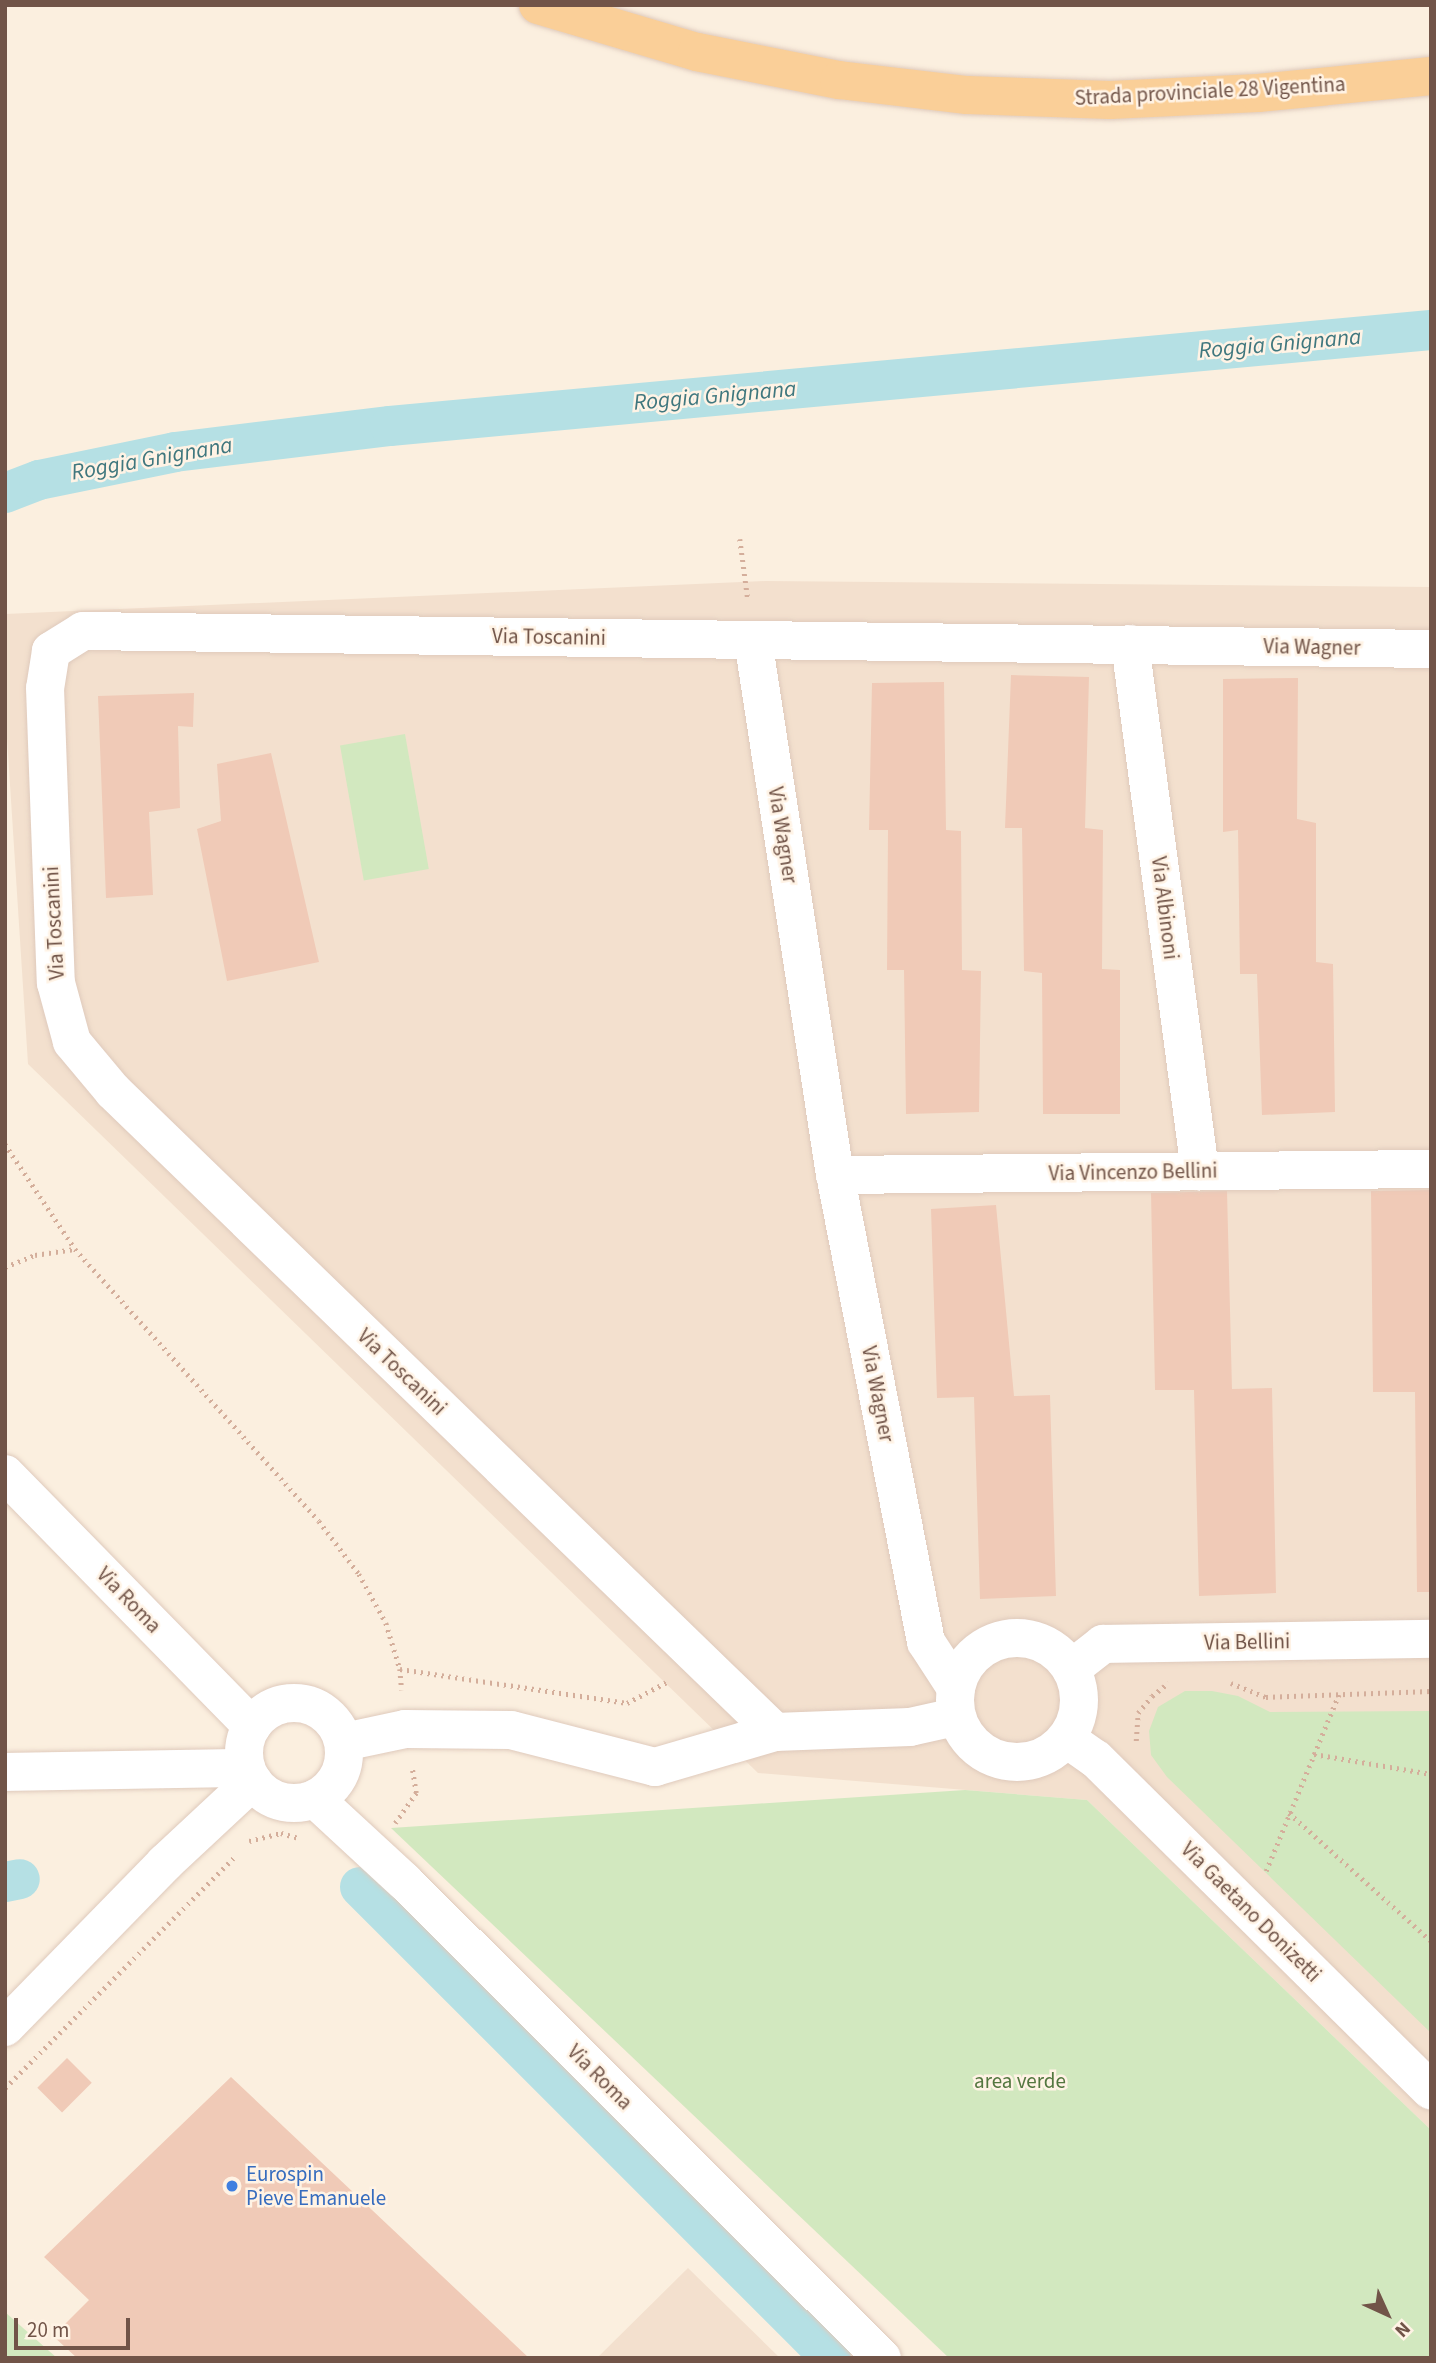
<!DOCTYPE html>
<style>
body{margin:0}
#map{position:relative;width:1436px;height:2363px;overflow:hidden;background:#fbefdf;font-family:"Source Sans 3",sans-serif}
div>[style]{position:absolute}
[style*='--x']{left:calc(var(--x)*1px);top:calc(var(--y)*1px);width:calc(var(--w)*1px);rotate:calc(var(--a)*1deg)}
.residential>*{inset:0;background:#f3e0ce}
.green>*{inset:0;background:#d2e8bf;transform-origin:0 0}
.canal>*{height:40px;margin:-20px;padding:0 20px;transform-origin:20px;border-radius:20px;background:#b5e0e4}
.building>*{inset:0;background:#f0cab7;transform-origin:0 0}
.path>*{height:4.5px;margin-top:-2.25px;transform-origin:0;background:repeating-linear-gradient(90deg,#d4ae9b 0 2px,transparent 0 7px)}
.roads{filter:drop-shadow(0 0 2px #dfcabc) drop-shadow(0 0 2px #dfcabc)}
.minor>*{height:38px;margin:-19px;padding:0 19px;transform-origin:19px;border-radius:19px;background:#fff}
.minor>.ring{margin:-19px;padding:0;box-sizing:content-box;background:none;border:38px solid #fff;border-radius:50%}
.major>*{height:38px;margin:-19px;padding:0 19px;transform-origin:19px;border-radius:19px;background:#facf98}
.dots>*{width:19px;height:19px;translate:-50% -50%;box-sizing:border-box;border:4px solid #fff3e5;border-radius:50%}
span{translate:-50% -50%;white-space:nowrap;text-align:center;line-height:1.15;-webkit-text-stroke:5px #fff3e5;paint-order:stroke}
.street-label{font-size:21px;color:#715448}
.park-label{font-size:21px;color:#547740}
.shop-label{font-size:21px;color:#366cbe}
.left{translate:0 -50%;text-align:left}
.water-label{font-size:23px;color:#3f777e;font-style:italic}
.frame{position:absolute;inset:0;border:7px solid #715448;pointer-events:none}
.north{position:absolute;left:1352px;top:2279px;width:70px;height:70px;-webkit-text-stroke:5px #fff3e5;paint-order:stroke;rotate:135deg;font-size:19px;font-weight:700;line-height:28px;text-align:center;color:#715448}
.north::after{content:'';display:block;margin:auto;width:24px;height:32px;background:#715448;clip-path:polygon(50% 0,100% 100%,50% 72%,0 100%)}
.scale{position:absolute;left:14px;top:2318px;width:116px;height:32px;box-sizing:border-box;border:4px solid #715448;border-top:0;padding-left:9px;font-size:21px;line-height:24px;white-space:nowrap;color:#715448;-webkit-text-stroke:5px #fff3e5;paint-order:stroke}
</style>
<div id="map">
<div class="residential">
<i style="clip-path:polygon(765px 581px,1431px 587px,1431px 2130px,1087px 1800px,758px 1773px,28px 1064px,5px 707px,5px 614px)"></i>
<i style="clip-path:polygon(688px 2268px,780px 2358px,597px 2358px)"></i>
</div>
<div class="green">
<i style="left:405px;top:734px;width:137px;height:66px;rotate:80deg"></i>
<i style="clip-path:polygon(1185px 1691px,1212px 1691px,1238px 1696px,1270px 1712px,1431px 1711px,1431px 2033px,1167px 1777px,1151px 1755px,1149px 1731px,1158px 1707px)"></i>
<i style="clip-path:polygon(965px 1790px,1087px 1800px,1431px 2130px,1431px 2358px,949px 2358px,391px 1828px)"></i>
<i style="clip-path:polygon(5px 2312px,57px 2358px,5px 2358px)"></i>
</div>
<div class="canal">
<i style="--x:5;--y:493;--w:36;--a:-21"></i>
<i style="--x:39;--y:480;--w:139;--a:-11.6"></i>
<i style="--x:175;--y:452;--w:217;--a:-6.9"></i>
<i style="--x:390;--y:426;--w:1045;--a:-5.27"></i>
<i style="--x:5;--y:1882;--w:15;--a:-11"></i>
<i style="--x:360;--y:1887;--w:666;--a:45"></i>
</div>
<div class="building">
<i style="clip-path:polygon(1011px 675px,1089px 677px,1085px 828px,1103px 830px,1102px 969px,1120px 970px,1120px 1114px,1043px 1114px,1042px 973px,1024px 971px,1022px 828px,1005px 828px)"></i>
<i style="clip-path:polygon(1298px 678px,1297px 819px,1316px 823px,1316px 962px,1333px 964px,1335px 1112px,1262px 1115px,1257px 974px,1240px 974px,1238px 830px,1223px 832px,1223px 679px)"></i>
<i style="clip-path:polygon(944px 682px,946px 830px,961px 831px,962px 970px,981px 971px,979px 1112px,906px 1114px,904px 970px,887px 970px,888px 830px,869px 830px,872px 683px)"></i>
<i style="clip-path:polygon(194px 693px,193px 727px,178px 726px,180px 808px,149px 812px,153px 895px,106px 898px,98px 696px)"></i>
<i style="clip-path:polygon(271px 753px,319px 962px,227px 981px,197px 829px,221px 821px,217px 764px)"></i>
<i style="clip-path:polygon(1431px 1190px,1431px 1592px,1417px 1592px,1415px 1392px,1373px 1392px,1371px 1191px)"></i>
<i style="clip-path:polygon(1227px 1191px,1232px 1389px,1272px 1388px,1276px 1593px,1199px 1596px,1194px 1390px,1155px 1390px,1151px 1193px)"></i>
<i style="clip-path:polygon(996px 1205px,1014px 1396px,1050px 1395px,1056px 1596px,980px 1599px,974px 1397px,937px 1398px,931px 1209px)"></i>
<i style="left:67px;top:2058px;width:35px;height:42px;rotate:45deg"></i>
<i style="clip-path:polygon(231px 2077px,529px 2358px,77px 2358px,53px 2336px,89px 2300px,44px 2257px)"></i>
</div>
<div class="path">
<i style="--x:740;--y:539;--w:62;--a:82.5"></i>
<i style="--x:5;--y:1144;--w:126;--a:56.3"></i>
<i style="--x:75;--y:1249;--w:365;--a:48.1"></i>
<i style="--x:319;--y:1521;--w:66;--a:53"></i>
<i style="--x:359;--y:1574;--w:56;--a:61.1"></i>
<i style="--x:386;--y:1623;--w:48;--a:73.1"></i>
<i style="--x:400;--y:1669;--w:21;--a:85"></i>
<i style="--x:5;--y:1267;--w:32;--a:-22"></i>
<i style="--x:35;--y:1255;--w:40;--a:-8.5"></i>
<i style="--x:400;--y:1669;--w:230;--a:8.5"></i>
<i style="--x:627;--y:1703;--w:45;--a:-27.7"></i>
<i style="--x:1231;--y:1683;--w:38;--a:22"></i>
<i style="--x:1266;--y:1697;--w:165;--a:-2.1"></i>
<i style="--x:1136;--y:1741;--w:28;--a:-86"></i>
<i style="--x:1138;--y:1713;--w:22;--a:-51"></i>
<i style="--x:1152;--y:1696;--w:21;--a:-39"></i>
<i style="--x:1314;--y:1754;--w:119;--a:9.7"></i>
<i style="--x:1289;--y:1813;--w:191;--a:42"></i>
<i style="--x:395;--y:1823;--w:37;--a:-55"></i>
<i style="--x:416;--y:1793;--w:24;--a:-99"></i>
<i style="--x:249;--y:1841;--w:33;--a:-14"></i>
<i style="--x:281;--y:1833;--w:18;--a:16"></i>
<i style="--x:1266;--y:1871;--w:191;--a:-67.6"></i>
<i style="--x:5;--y:2088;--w:328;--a:-45.2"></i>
</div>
<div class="roads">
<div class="minor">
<i style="--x:753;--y:640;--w:670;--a:-179.23"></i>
<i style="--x:83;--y:631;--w:38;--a:148"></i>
<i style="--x:51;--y:651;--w:37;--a:99"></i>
<i style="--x:45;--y:688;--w:295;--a:87.9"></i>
<i style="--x:56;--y:983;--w:61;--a:74.8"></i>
<i style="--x:72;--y:1042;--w:64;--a:50.1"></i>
<i style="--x:113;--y:1091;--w:921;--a:44.08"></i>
<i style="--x:1130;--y:644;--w:532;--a:82.43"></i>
<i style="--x:835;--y:1175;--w:596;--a:-0.58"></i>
<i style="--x:5;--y:1474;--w:353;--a:45.6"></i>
<i class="ring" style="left:955px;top:1638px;width:86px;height:86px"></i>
<i style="--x:1071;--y:1669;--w:41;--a:-38"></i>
<i style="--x:1103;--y:1644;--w:328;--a:-0.9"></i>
<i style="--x:956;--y:1688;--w:55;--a:-123.1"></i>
<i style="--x:926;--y:1642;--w:476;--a:-101"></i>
<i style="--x:835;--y:1175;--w:541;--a:-98.71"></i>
<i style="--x:753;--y:640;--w:678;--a:0.76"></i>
<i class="ring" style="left:244px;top:1703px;width:62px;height:62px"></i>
<i style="--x:1067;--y:1739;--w:35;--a:35"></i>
<i style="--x:1096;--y:1759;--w:471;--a:44.7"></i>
<i style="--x:344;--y:1742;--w:62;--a:-12"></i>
<i style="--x:405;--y:1729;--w:106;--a:0.5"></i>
<i style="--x:511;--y:1730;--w:149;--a:14.4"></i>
<i style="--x:655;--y:1767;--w:125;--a:-16.3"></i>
<i style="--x:775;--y:1732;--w:135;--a:-2.1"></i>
<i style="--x:910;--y:1727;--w:46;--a:-12.5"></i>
<i style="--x:5;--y:1772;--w:241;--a:-1"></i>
<i style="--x:315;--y:1799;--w:121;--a:42.7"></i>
<i style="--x:404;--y:1881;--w:675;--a:44.94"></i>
<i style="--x:5;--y:2027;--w:229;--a:-45.7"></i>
<i style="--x:165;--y:1863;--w:120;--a:-43"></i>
</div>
<div class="major">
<i style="--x:538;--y:5;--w:166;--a:16.5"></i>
<i style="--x:697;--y:52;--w:145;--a:11.2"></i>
<i style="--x:839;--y:80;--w:129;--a:6.7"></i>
<i style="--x:967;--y:95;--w:143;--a:2"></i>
<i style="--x:1110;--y:100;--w:148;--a:-2.7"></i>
<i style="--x:1258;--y:93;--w:174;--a:-5.6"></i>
</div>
</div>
<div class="dots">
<i style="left:232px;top:2186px;background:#3f7fe0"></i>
</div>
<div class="street-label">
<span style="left:1210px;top:91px;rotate:-3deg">Strada provinciale 28 Vigentina</span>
<span style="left:549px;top:637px;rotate:1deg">Via Toscanini</span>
<span style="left:1312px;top:647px;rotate:1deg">Via Wagner</span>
<span style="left:783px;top:835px;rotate:81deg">Via Wagner</span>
<span style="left:1165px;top:908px;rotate:83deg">Via Albinoni</span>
<span style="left:54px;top:923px;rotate:-93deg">Via Toscanini</span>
<span style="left:1133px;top:1172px;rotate:-1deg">Via Vincenzo Bellini</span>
<span style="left:402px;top:1372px;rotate:44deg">Via Toscanini</span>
<span style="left:878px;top:1394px;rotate:79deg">Via Wagner</span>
<span style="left:129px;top:1600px;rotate:46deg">Via Roma</span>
<span style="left:1247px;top:1642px;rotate:-1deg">Via Bellini</span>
<span style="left:1251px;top:1912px;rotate:45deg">Via Gaetano Donizetti</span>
<span style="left:600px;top:2077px;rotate:45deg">Via Roma</span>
</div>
<div class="park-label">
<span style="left:1020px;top:2081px">area verde</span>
</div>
<div class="shop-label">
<span class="left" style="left:246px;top:2186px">Eurospin<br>Pieve Emanuele</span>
</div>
<div class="water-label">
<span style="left:1280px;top:344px;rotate:-5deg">Roggia Gnignana</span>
<span style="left:715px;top:396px;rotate:-5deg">Roggia Gnignana</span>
<span style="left:152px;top:459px;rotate:-10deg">Roggia Gnignana</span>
</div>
<div class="frame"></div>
<div class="north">N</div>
<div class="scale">20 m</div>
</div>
